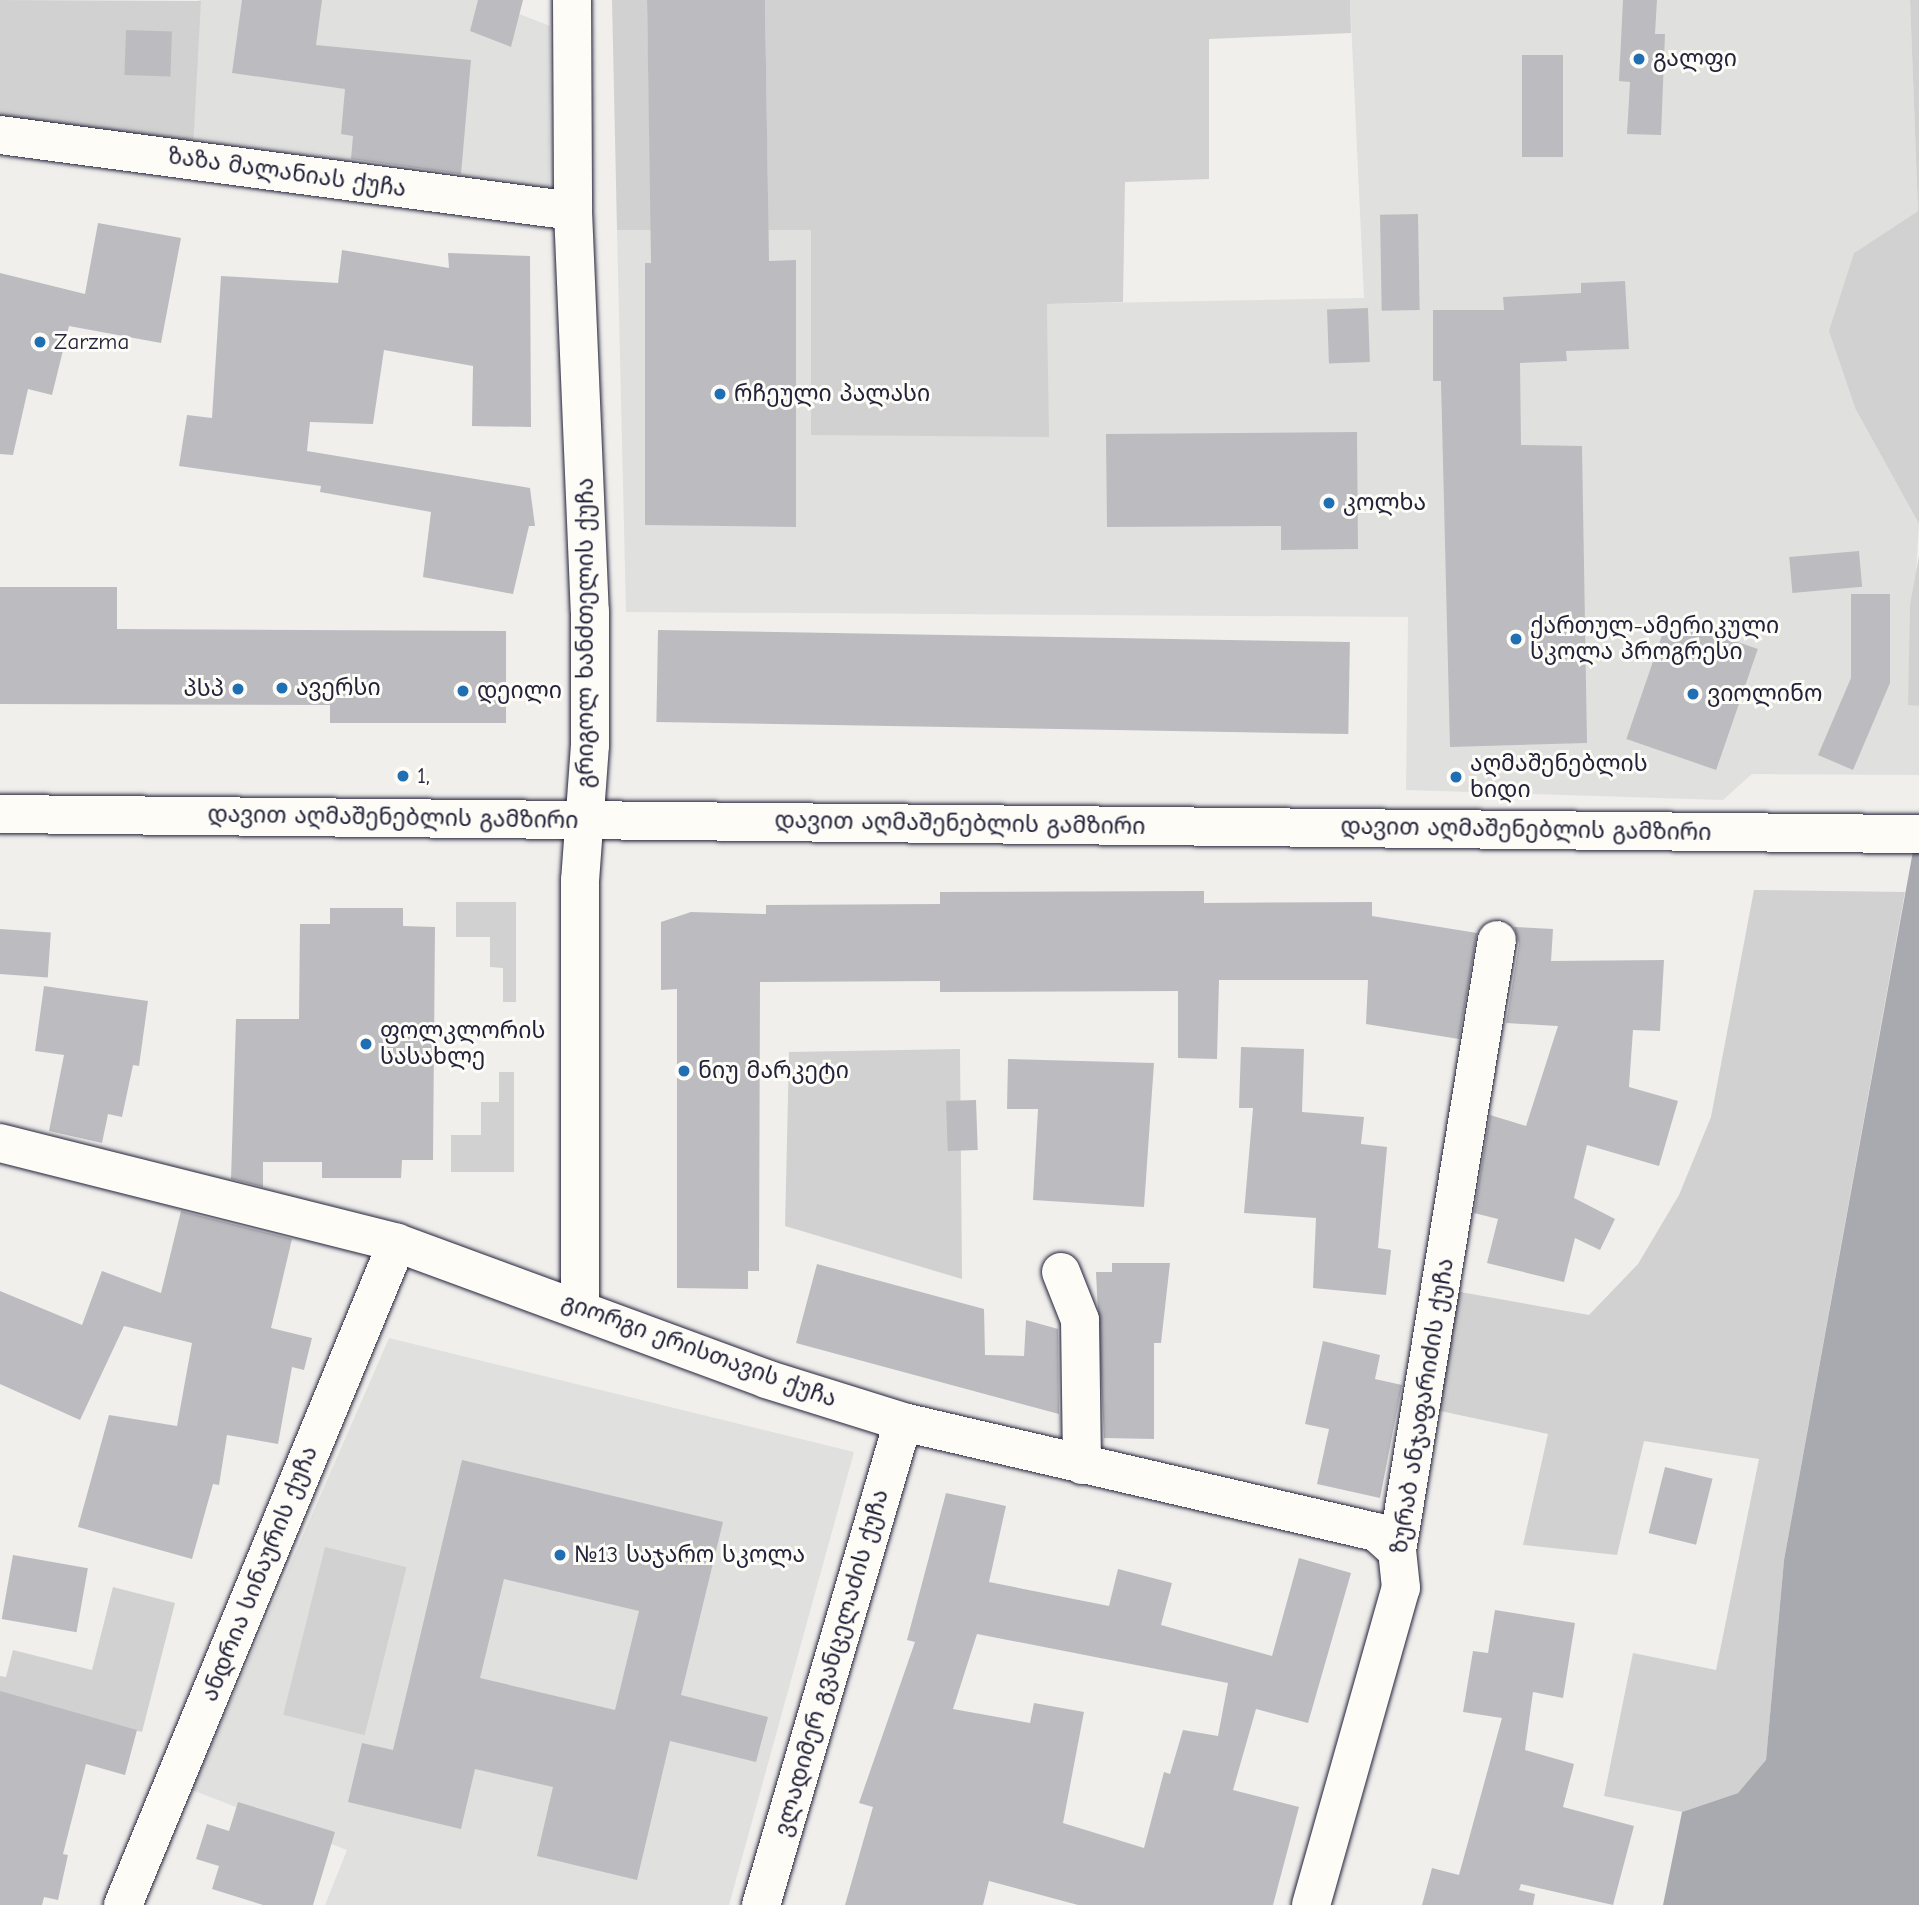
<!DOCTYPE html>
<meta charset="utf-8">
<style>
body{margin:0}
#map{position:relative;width:1919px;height:1905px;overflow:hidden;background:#f0efec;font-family:"Comic Neue","Noto Sans Georgian",sans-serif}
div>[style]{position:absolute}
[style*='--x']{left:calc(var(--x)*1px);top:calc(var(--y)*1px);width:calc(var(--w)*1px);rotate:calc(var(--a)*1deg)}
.built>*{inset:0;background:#e0e0df}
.green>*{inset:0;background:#d2d1d1;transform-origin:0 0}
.water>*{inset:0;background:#a9a9b0}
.building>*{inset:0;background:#bcbcc0;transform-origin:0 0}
.roads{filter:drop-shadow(0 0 2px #22223b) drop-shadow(0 0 2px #22223b)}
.street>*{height:38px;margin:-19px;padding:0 19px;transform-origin:19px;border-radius:19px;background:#fdfcf7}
.secondary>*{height:38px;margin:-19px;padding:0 19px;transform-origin:19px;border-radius:19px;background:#fdfcf7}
.dots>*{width:19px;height:19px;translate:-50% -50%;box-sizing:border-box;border:4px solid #fdfcf7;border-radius:50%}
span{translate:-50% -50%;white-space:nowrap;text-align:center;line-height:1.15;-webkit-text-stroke:6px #fdfcf7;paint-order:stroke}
.poi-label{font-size:23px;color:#22223b}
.left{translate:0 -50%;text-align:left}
.right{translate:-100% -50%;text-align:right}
.street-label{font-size:23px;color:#22223b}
</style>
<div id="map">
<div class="built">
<i style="clip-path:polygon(199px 0,484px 0,550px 26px,549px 197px,193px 149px)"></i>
<i style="clip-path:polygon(1350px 0,1910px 0,1918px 211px,1854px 253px,1856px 410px,1919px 524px,1908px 704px,1919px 706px,1919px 775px,1752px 774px,1723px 800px,1406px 790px,1408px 617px,626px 612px,617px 230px,811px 230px,1048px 437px,1047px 304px,1364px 298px)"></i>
<i style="clip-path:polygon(389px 1338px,854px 1452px,729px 1905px,325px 1905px,347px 1850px,192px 1790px)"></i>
</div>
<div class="green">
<i style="clip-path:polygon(0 0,201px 1px,193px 149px,0 118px)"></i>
<i style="clip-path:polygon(612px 0,647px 0,651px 209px,768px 207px,765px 0,1350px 0,1351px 33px,1209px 39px,1209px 179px,1125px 182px,1123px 302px,1047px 304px,1049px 437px,811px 435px,811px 230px,617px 230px)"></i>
<i style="clip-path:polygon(1910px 0,1919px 0,1919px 524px,1856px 410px,1829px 331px,1854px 253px,1918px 211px)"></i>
<i style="clip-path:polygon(1919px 556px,1919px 706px,1908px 705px,1910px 605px)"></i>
<i style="clip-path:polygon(1754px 890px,1905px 892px,1784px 1560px,1766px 1761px,1738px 1793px,1682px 1812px,1604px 1796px,1633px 1653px,1716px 1670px,1759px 1459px,1644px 1441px,1617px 1555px,1523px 1545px,1548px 1434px,1417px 1406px,1438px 1288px,1589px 1315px,1638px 1264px,1679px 1195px,1711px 1117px)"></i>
<i style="clip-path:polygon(456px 902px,516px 902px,516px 1002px,503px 1002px,503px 968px,490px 967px,490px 937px,456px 937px)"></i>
<i style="clip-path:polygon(960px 1049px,962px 1279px,785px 1226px,789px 1052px)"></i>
<i style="clip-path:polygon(499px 1072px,514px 1072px,514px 1172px,451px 1172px,451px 1135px,481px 1135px,481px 1102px,499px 1102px)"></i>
<i style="left:325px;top:1547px;width:84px;height:173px;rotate:14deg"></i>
<i style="clip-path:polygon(113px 1587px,175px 1603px,142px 1732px,0 1696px,0 1676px,6px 1677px,13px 1650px,92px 1670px)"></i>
</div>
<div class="water">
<i style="clip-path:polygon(1919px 818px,1919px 1905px,1663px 1905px,1682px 1812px,1738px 1793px,1766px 1760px,1784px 1560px)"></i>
</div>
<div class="building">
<i style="clip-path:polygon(242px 0,322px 0,316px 45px,471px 60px,461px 174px,351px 159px,353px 136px,341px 134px,345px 89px,232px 73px)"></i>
<i style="clip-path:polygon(478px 0,523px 0,511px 47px,470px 31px)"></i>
<i style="clip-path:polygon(647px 0,765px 0,769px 261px,796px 260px,796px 527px,645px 525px,645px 263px,651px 263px)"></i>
<i style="clip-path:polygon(1623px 0,1657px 0,1655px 34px,1665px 34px,1661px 135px,1627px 134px,1630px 82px,1619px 81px)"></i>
<i style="left:126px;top:30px;width:46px;height:45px;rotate:2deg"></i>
<i style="left:1522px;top:55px;width:41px;height:102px"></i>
<i style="left:1418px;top:214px;width:96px;height:38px;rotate:89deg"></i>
<i style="clip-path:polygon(98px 223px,181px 238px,161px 343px,69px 326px,52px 395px,28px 389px,13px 455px,0 454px,0 273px,85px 294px)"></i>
<i style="clip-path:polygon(342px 250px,449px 268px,448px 253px,530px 256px,531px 427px,472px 426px,473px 366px,384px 350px,373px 424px,310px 422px,307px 451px,530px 488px,535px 526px,529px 526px,513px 594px,423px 577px,431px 512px,320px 492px,321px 486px,179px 466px,187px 415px,212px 418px,221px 276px,338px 283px)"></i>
<i style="clip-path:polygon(1625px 281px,1629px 349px,1566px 351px,1567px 361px,1520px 363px,1521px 445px,1582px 446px,1587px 743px,1450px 747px,1441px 381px,1433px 381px,1433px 310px,1504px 310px,1503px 297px,1581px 293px,1581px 283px)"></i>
<i style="left:1368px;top:308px;width:54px;height:41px;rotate:88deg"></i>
<i style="clip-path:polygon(1357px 432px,1358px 549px,1281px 550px,1281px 526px,1107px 527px,1106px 434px)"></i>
<i style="left:1859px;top:551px;width:36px;height:70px;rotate:85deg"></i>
<i style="clip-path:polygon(0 587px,117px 587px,117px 629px,506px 631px,506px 723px,330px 723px,330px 705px,0 704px)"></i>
<i style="clip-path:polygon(1851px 594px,1890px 594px,1890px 683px,1853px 770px,1818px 755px,1851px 678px)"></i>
<i style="left:1668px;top:618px;width:95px;height:128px;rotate:19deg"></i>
<i style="left:658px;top:630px;width:692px;height:92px;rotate:1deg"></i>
<i style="clip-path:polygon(1204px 891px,1204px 903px,1372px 902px,1372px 916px,1477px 933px,1459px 1039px,1366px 1024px,1368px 980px,1219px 980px,1217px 1059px,1178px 1058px,1178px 991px,940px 992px,940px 981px,760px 982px,759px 1271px,748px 1271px,748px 1289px,677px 1288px,677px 989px,661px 990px,661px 922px,691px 912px,766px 914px,766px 905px,940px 904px,940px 892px)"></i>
<i style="clip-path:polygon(330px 908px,403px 908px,403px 926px,435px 927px,433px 1160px,402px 1160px,401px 1178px,322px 1178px,322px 1162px,263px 1162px,263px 1187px,231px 1179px,236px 1019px,299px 1019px,300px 924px,330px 924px)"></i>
<i style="clip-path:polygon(1514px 927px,1553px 929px,1551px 961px,1664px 960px,1660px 1031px,1633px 1030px,1629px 1087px,1678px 1101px,1659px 1166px,1587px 1145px,1574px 1198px,1615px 1219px,1600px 1250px,1575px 1238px,1564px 1282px,1487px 1263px,1498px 1219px,1474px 1213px,1490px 1115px,1526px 1126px,1558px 1026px,1506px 1023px,1519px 944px)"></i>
<i style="left:0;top:929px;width:51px;height:45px;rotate:4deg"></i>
<i style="clip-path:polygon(44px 986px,148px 1001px,139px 1066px,133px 1065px,122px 1117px,108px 1114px,102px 1143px,49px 1131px,64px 1055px,35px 1051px)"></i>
<i style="clip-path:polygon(1241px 1047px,1304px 1049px,1302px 1112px,1364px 1117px,1361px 1144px,1387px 1147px,1378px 1248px,1391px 1250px,1386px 1295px,1313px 1288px,1316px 1218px,1244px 1213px,1253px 1108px,1239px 1108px)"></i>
<i style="clip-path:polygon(1008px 1059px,1154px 1063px,1144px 1207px,1033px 1200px,1038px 1109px,1007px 1109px)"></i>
<i style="left:976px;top:1100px;width:50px;height:30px;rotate:88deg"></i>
<i style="clip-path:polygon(181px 1211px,292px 1239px,271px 1328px,312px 1338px,304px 1370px,292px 1367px,278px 1444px,227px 1435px,219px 1485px,213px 1484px,192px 1559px,78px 1527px,109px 1415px,177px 1426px,192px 1343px,124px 1326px,80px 1420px,0 1384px,0 1291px,82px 1325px,102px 1271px,161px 1293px)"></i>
<i style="clip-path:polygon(1112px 1263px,1170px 1263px,1161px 1343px,1154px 1343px,1154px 1439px,1104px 1438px,1096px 1272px,1112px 1272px)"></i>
<i style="clip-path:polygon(817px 1264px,984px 1309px,985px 1355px,1024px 1356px,1026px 1320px,1058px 1329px,1059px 1414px,796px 1343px)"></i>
<i style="clip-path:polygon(1323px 1341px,1380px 1355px,1375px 1379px,1402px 1385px,1380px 1498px,1317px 1484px,1329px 1429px,1305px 1424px)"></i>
<i style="clip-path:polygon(evenodd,462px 1460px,723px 1522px,681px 1695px,768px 1717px,756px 1762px,670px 1741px,637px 1880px,537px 1856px,553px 1787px,475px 1769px,461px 1829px,348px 1802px,362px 1743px,393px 1750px,462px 1460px,504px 1579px,639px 1611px,615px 1710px,480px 1678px,504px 1579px)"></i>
<i style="left:1665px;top:1467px;width:49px;height:68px;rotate:14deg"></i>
<i style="clip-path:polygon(evenodd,946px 1493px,1006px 1506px,989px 1582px,1109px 1606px,1118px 1569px,1172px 1583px,1161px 1625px,1272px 1656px,1299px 1558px,1351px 1573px,1308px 1723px,1256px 1709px,1233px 1790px,1299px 1807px,1273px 1905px,1078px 1905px,989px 1881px,983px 1905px,845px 1905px,873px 1807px,859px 1803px,915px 1642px,907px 1640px,946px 1493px,977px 1634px,1228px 1683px,1218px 1736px,1183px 1730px,1170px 1774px,1164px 1772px,1144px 1848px,1063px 1823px,1084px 1712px,1034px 1703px,1030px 1723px,953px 1709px,977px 1634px)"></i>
<i style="left:13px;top:1555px;width:76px;height:65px;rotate:10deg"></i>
<i style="clip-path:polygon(1495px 1610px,1575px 1623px,1563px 1698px,1533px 1692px,1525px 1750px,1574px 1764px,1563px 1807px,1634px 1826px,1613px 1905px,1521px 1884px,1519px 1890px,1535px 1894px,1533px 1905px,1422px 1905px,1432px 1868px,1459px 1875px,1502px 1718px,1463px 1712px,1473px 1651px,1488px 1653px)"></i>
<i style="clip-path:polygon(0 1691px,137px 1730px,125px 1775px,86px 1764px,63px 1854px,68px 1855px,58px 1900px,44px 1897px,42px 1905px,0 1905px)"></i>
<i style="clip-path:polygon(238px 1802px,335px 1832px,313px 1905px,263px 1905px,212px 1889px,219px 1866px,196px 1859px,207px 1824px,229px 1831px)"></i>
</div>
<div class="roads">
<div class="street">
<i style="--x:572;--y:0;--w:211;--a:89.7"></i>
<i style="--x:573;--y:211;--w:400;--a:87.6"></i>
<i style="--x:590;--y:611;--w:134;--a:90"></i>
<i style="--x:590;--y:745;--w:135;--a:94.2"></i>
<i style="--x:580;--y:880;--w:429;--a:90"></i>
<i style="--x:0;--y:135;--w:578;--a:7.56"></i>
<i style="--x:0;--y:1143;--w:409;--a:14.1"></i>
<i style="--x:397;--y:1243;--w:393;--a:20.2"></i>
<i style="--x:766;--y:1379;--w:144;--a:17.4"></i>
<i style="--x:903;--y:1422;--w:486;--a:13.1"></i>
<i style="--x:1376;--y:1532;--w:28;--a:42"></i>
<i style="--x:1061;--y:1272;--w:52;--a:68.4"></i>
<i style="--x:1080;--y:1320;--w:145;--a:89.2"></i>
<i style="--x:123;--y:1905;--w:716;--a:-67.52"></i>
<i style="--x:761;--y:1905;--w:503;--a:-73.62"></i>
<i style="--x:1311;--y:1905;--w:330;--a:-74.2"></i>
<i style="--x:1401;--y:1588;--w:37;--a:-96"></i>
<i style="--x:1397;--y:1551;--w:619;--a:-80.71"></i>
</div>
<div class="secondary">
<i style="--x:0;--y:814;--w:1919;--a:0.6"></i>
</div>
</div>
<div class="dots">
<i style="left:1639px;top:59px;background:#1f6fb2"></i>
<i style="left:40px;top:342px;background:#1f6fb2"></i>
<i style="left:720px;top:394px;background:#1f6fb2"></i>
<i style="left:1329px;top:503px;background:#1f6fb2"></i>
<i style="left:1516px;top:639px;background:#1f6fb2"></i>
<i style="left:282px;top:688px;background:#1f6fb2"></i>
<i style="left:238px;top:689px;background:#1f6fb2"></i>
<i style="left:463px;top:691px;background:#1f6fb2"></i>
<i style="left:1693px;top:694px;background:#1f6fb2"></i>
<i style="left:403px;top:776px;background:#1f6fb2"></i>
<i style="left:1456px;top:777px;background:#1f6fb2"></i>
<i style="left:366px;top:1044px;background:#1f6fb2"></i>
<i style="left:684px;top:1071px;background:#1f6fb2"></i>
<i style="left:560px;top:1555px;background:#1f6fb2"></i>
</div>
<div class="poi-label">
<span class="left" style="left:1653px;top:59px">გალფი</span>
<span class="left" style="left:54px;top:342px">Zarzma</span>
<span class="left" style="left:734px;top:394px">რჩეული პალასი</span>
<span class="left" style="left:1343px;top:503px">კოლხა</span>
<span class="left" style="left:1530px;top:639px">ქართულ-ამერიკული<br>სკოლა პროგრესი</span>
<span class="left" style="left:296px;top:688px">ავერსი</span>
<span class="right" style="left:224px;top:689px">პსპ</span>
<span class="left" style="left:477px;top:691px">დეილი</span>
<span class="left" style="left:1707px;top:694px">ვიოლინო</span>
<span class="left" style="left:1470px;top:777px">აღმაშენებლის<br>ხიდი</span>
<span class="left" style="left:417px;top:776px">1,</span>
<span class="left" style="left:380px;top:1044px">ფოლკლორის<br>სასახლე</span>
<span class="left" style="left:698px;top:1071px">ნიუ მარკეტი</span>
<span class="left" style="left:574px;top:1555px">№13 საჯარო სკოლა</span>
</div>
<div class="street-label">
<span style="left:287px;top:173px;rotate:8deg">ზაზა მალანიას ქუჩა</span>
<span style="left:586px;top:633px;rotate:-90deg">გრიგოლ ხანძთელის ქუჩა</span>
<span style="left:393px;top:818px;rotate:1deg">დავით აღმაშენებლის გამზირი</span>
<span style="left:960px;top:824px;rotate:1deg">დავით აღმაშენებლის გამზირი</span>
<span style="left:1526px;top:830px;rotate:1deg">დავით აღმაშენებლის გამზირი</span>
<span style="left:699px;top:1351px;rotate:20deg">გიორგი ერისთავის ქუჩა</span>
<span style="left:1423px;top:1406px;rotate:-81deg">ზურაბ ანჯაფარიძის ქუჩა</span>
<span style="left:260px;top:1574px;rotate:-68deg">ანდრია სინაურის ქუჩა</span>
<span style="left:832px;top:1663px;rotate:-74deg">ვლადიმერ გვანცელაძის ქუჩა</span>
</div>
</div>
